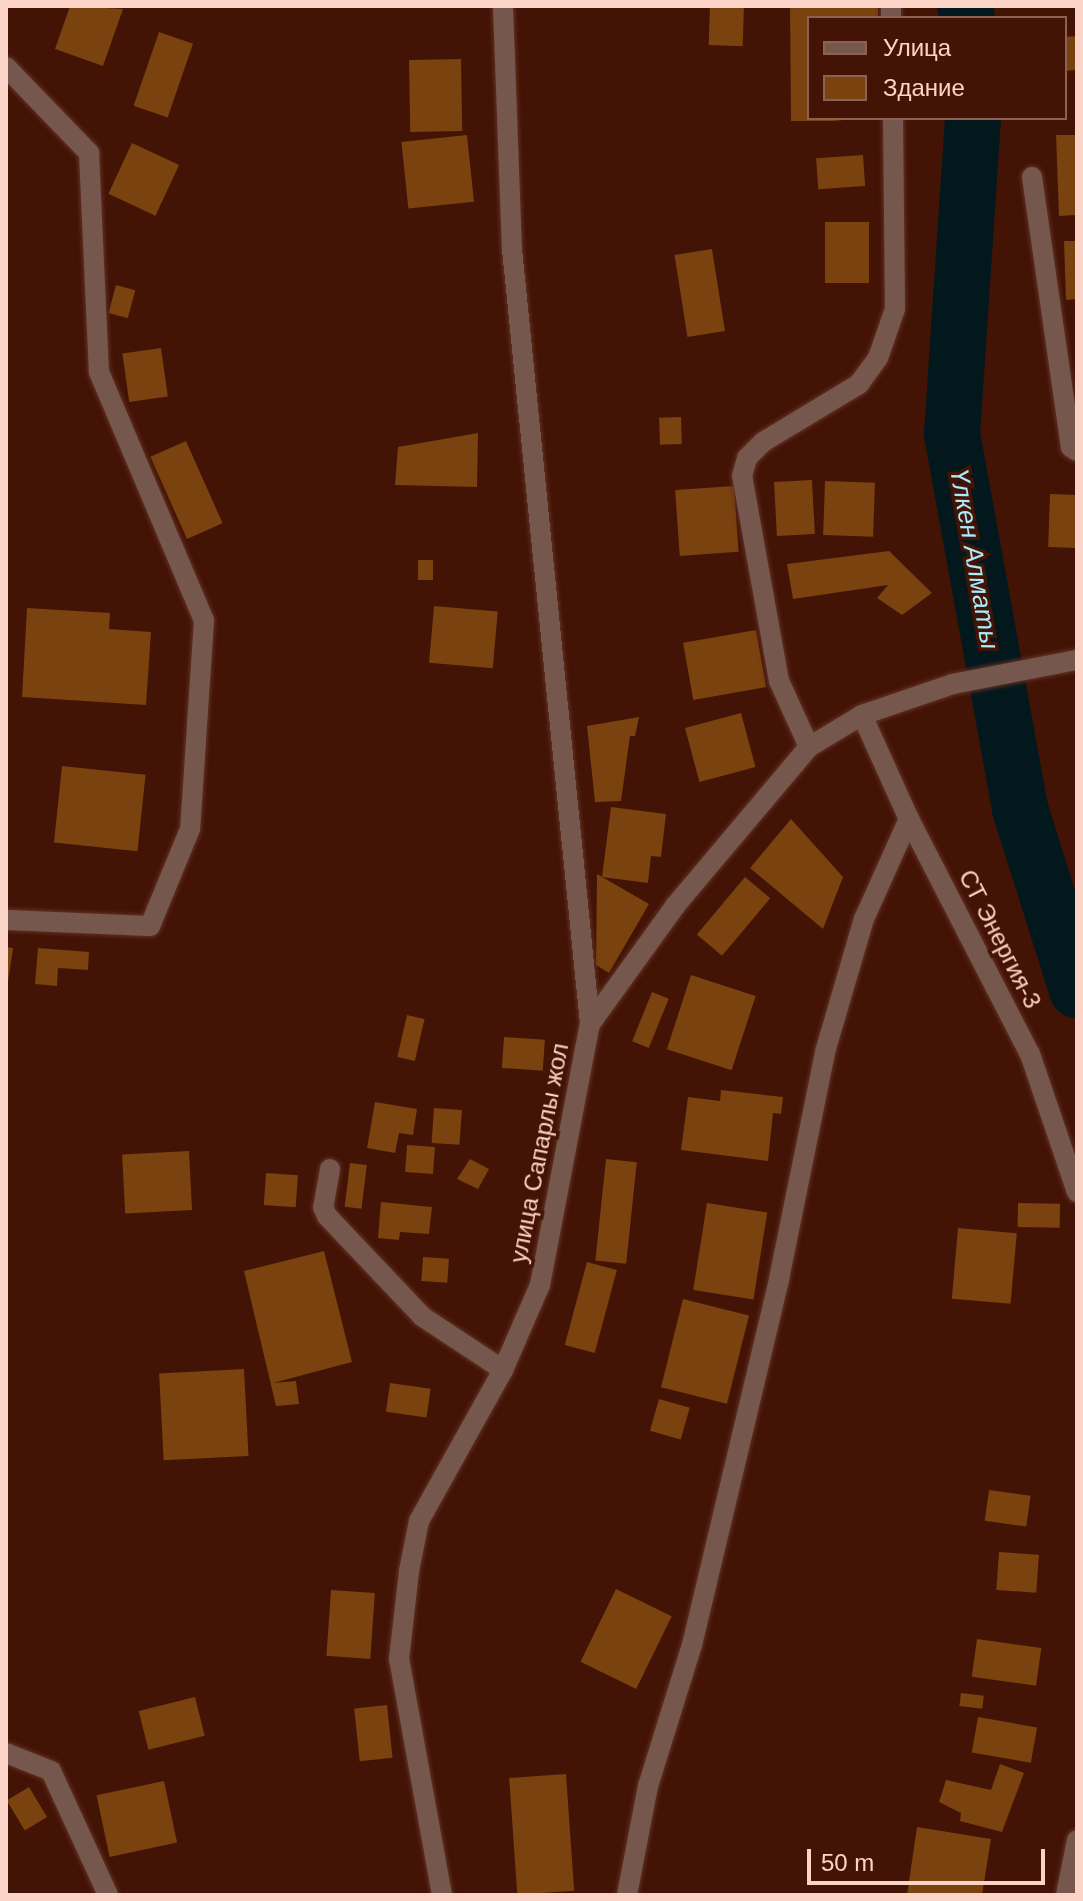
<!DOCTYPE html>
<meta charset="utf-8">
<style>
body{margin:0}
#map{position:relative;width:1083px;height:1901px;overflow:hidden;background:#431305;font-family:Helvetica,sans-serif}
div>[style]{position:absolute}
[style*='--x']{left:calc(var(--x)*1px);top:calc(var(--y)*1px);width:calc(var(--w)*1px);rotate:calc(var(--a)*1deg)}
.river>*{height:56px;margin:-28px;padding:0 28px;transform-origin:28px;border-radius:28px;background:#03181d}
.building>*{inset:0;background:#79420e;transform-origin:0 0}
.roads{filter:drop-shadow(0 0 2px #613224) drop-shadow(0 0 2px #613224)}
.minor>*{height:20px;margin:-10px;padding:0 10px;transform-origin:10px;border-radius:10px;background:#76574e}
span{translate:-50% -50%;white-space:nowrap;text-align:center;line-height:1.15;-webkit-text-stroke:7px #431305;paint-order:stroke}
.street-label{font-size:24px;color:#fcd3c7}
.water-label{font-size:26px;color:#a9eafd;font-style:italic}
.frame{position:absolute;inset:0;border:8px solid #fcd3c7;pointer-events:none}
.legend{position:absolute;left:807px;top:16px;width:260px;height:104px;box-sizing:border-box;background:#431305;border:2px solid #8d6053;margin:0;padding:10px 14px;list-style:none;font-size:24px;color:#fcd3c7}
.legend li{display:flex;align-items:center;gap:16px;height:40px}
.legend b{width:40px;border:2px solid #8d6053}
.scale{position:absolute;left:807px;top:1849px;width:238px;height:36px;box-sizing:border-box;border:4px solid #fcd3c7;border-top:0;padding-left:10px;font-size:24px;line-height:28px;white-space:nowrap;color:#fcd3c7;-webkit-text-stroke:6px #431305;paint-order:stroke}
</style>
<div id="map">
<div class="river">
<i style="--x:965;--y:6;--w:12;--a:81"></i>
<i style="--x:973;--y:118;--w:317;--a:93.8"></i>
<i style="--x:952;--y:434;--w:381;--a:79.7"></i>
<i style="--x:1020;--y:809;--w:190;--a:72.5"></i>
</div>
<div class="building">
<i style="clip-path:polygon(70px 6px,123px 9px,103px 66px,55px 49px)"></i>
<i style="left:710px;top:6px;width:34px;height:39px;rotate:2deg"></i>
<i style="clip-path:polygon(790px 6px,878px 6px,878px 18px,809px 18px,809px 118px,844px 121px,791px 121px)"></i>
<i style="left:159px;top:32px;width:36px;height:78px;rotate:19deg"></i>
<i style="clip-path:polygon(1077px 36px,1076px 70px,1065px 71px,1065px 37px)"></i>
<i style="left:461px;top:59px;width:72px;height:52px;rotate:89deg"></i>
<i style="left:467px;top:135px;width:67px;height:66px;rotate:84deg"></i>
<i style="clip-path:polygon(1056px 135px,1077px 135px,1077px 215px,1059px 216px)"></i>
<i style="left:132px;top:143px;width:52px;height:56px;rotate:25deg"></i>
<i style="left:863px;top:155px;width:31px;height:47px;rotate:86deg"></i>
<i style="left:825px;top:222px;width:44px;height:61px"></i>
<i style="clip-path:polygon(1064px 241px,1077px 241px,1077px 299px,1066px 300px)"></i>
<i style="left:712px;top:249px;width:83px;height:38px;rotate:81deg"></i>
<i style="left:116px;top:285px;width:20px;height:29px;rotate:15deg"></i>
<i style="left:161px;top:348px;width:49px;height:39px;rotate:82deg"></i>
<i style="left:681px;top:417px;width:27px;height:22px;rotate:88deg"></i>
<i style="clip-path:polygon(478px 433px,477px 487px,395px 485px,398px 447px)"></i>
<i style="left:186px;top:441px;width:90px;height:39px;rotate:66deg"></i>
<i style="left:812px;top:480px;width:54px;height:38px;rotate:87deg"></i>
<i style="left:825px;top:481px;width:50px;height:54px;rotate:2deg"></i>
<i style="left:734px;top:486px;width:66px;height:59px;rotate:86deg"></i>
<i style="left:1050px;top:494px;width:27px;height:53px;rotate:2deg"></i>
<i style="clip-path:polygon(889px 551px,932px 593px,902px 615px,877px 598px,888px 585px,793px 599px,787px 564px)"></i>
<i style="left:418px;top:560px;width:15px;height:20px"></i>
<i style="left:434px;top:606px;width:64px;height:57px;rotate:5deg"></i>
<i style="clip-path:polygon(27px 608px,110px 613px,109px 629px,151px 632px,146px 705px,22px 697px)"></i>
<i style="left:756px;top:630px;width:58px;height:74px;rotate:80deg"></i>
<i style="left:741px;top:713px;width:56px;height:58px;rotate:75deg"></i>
<i style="clip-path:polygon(639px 717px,635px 736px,630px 736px,621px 801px,595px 802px,587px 726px)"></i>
<i style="left:62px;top:766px;width:84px;height:77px;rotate:6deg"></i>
<i style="clip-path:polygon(611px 807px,666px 814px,661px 857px,651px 856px,648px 883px,602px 877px)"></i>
<i style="clip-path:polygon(791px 819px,843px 877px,823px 929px,750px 868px)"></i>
<i style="clip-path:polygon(597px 874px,649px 904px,609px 973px,596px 965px)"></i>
<i style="left:745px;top:877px;width:33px;height:75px;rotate:40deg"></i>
<i style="clip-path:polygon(6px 947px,13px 948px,8px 982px,6px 982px)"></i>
<i style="clip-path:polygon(38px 948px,89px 952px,88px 970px,58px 968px,57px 986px,35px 984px)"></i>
<i style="left:691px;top:975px;width:68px;height:78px;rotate:18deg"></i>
<i style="left:652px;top:992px;width:18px;height:53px;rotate:22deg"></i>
<i style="left:407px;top:1015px;width:18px;height:43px;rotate:13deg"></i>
<i style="left:504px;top:1037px;width:41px;height:31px;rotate:4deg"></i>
<i style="clip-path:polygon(721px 1090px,783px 1097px,781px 1114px,773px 1113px,768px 1161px,681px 1150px,688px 1097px,720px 1101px)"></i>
<i style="clip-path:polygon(375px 1102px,417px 1109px,413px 1135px,399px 1133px,395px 1153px,367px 1148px)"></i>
<i style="left:434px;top:1108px;width:28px;height:35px;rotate:4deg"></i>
<i style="left:407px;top:1145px;width:28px;height:27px;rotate:4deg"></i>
<i style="left:189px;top:1151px;width:59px;height:67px;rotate:87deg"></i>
<i style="clip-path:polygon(470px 1159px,489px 1169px,478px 1189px,457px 1179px)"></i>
<i style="left:606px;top:1159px;width:31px;height:102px;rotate:6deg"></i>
<i style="left:350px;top:1163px;width:17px;height:44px;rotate:7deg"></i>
<i style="left:266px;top:1173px;width:32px;height:32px;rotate:4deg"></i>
<i style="clip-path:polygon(381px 1202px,432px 1207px,429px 1234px,400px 1232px,399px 1240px,378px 1238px)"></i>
<i style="left:707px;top:1203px;width:61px;height:88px;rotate:9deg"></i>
<i style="left:1018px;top:1203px;width:42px;height:24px;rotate:1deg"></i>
<i style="left:958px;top:1228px;width:59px;height:71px;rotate:5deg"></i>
<i style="clip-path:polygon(324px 1251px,352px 1362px,273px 1383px,296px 1381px,299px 1404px,276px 1406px,244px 1271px)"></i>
<i style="left:423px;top:1257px;width:26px;height:24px;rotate:4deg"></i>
<i style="left:587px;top:1262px;width:31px;height:86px;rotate:15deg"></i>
<i style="left:683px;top:1299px;width:68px;height:91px;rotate:14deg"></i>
<i style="left:244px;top:1369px;width:87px;height:85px;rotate:87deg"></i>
<i style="left:390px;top:1383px;width:41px;height:29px;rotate:8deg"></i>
<i style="left:659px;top:1399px;width:32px;height:33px;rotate:16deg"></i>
<i style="left:989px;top:1490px;width:42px;height:31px;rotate:8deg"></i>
<i style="left:999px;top:1552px;width:40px;height:38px;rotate:4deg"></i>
<i style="left:616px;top:1589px;width:62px;height:81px;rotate:26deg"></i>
<i style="left:331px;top:1590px;width:44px;height:66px;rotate:4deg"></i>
<i style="left:977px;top:1639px;width:65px;height:38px;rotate:8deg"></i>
<i style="left:961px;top:1693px;width:23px;height:13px;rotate:7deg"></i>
<i style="left:195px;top:1697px;width:40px;height:58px;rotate:76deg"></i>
<i style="left:387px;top:1705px;width:53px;height:33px;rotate:84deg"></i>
<i style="left:978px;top:1717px;width:60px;height:36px;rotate:10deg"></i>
<i style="clip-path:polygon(1000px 1764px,1024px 1773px,1002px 1832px,960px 1821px,961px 1813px,939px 1802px,946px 1780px,991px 1790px)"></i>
<i style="left:566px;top:1774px;width:117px;height:57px;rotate:86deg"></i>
<i style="left:164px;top:1781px;width:63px;height:69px;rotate:78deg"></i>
<i style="left:29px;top:1787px;width:35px;height:26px;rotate:59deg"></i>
<i style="clip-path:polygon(917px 1827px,991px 1839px,982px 1895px,907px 1895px)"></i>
</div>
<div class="roads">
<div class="minor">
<i style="--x:503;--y:6;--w:243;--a:87.9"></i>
<i style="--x:512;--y:249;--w:779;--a:84.25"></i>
<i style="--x:891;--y:6;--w:12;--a:90"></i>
<i style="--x:6;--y:67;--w:120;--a:46"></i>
<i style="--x:89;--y:153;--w:219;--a:87.4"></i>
<i style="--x:99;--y:372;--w:269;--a:67.1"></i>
<i style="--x:204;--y:620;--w:209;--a:93.8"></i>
<i style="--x:190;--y:829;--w:105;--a:112.4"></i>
<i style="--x:150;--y:926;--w:144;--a:-177.6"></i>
<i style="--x:1032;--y:177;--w:273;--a:81.8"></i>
<i style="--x:1071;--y:447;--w:7;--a:34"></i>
<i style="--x:862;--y:715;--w:114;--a:65.7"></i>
<i style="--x:909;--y:819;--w:264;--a:62.8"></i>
<i style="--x:1030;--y:1054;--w:146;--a:71.2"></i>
<i style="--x:809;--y:747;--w:72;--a:-114.4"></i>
<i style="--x:779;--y:681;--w:208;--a:-100.2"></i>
<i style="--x:742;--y:476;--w:19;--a:-74"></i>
<i style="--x:747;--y:458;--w:23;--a:-45"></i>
<i style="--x:763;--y:442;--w:112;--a:-31.1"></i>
<i style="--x:859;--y:384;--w:32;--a:-54"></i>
<i style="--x:878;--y:358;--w:52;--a:-70.9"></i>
<i style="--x:895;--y:309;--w:191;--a:-90.6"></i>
<i style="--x:330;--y:1169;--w:39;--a:100"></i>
<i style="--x:323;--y:1207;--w:10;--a:66"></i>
<i style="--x:327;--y:1216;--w:139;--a:46.5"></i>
<i style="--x:423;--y:1317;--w:96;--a:33.5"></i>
<i style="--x:6;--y:1753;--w:48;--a:21.8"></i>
<i style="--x:51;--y:1771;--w:136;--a:65.3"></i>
<i style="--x:442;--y:1895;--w:240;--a:-100.3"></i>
<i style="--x:399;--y:1659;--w:89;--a:-83.5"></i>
<i style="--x:409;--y:1571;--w:51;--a:-78.7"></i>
<i style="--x:419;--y:1521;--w:173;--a:-60.9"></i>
<i style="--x:503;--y:1370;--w:93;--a:-66.5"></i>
<i style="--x:540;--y:1285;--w:266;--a:-79.2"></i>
<i style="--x:590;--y:1024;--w:145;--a:-54.2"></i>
<i style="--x:675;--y:906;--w:208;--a:-49.9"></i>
<i style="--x:809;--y:747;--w:62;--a:-31.1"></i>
<i style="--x:862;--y:715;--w:96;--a:-18.8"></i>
<i style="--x:953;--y:684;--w:126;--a:-11"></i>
<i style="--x:627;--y:1895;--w:111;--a:-79.1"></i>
<i style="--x:648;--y:1786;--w:148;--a:-72.7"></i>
<i style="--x:692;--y:1645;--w:376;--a:-76.6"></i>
<i style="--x:779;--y:1279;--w:232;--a:-78.5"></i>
<i style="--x:825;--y:1052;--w:139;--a:-73.7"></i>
<i style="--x:864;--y:919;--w:110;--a:-65.8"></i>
<i style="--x:1066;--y:1895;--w:56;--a:-78.7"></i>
</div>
</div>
<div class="street-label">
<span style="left:1000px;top:939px;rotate:63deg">СТ Энергия-3</span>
<span style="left:539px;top:1153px;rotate:-79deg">улица Сапарлы жол</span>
</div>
<div class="water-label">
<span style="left:974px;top:559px;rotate:80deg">Үлкен Алматы</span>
</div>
<div class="frame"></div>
<ul class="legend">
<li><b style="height:10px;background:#76574e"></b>Улица</li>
<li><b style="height:22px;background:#79420e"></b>Здание</li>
</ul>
<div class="scale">50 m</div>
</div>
